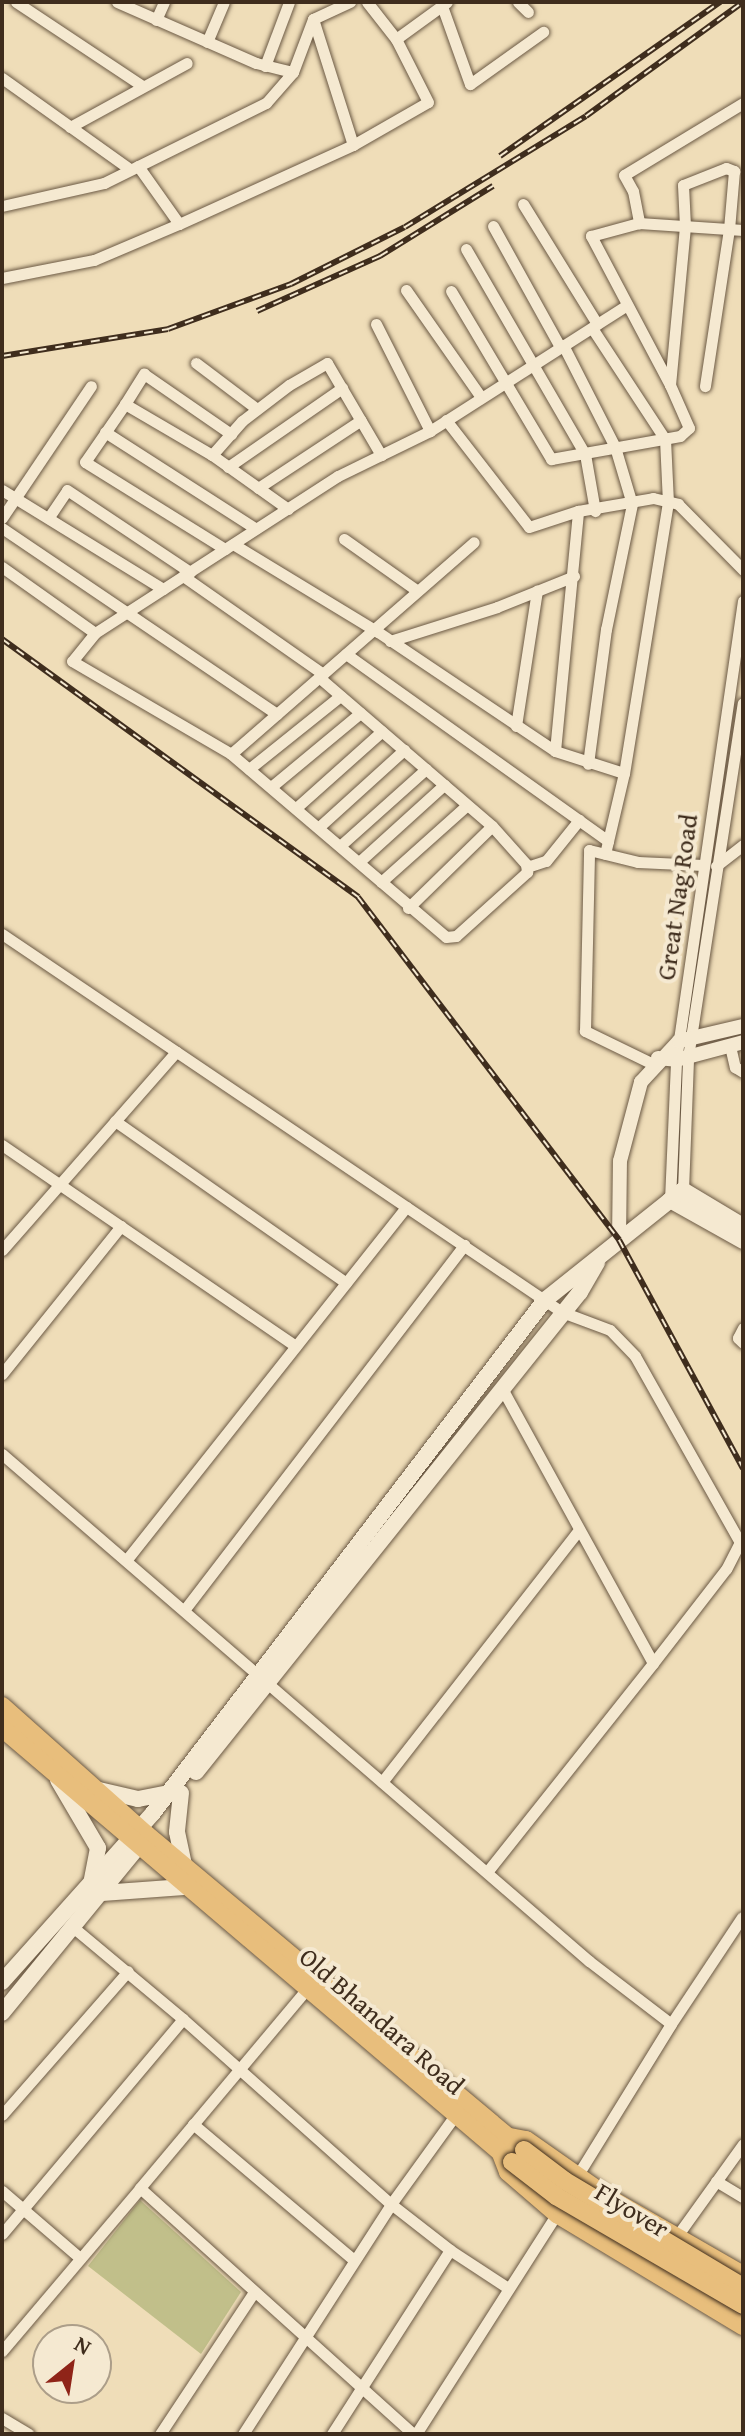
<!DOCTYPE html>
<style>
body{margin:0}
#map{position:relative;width:745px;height:2436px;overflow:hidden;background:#efddb8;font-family:"Gentium Book Plus",serif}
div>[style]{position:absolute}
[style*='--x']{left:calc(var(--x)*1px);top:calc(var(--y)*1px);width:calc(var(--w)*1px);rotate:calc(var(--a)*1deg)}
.green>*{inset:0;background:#c1bf8a}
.roads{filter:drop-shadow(0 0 2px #6b5944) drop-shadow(0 0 2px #6b5944)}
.minor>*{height:11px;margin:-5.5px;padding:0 5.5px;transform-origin:5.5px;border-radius:5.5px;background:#f5e9d1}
.tertiary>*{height:14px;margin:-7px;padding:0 7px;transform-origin:7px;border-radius:7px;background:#f5e9d1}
.secondary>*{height:16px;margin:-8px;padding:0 8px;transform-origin:8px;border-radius:8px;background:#f5e9d1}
.primary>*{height:18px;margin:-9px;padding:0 9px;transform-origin:9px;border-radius:9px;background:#e8be7c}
.trunk>*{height:18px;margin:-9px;padding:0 9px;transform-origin:9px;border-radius:9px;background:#e8be7c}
.rail>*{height:6px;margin-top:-3px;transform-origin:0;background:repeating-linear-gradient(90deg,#f5e9d1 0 9px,#3f2d1d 0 18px);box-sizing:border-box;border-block:2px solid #3f2d1d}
.bridges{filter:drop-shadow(0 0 2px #3f2d1d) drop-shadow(0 0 2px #3f2d1d)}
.trunk-bridge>*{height:18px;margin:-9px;padding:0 9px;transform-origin:9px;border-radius:9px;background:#e8be7c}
span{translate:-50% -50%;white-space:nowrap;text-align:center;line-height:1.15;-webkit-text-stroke:8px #f5e9d1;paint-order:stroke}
.street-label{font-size:26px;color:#3f2d1d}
.frame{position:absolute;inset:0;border:4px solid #3f2d1d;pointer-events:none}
.north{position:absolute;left:32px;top:2324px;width:80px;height:80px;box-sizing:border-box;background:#f5e9d1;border:2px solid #ac9e89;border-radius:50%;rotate:30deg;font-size:22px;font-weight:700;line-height:32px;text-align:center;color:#3f2d1d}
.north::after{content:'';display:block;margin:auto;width:28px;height:36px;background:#8f2418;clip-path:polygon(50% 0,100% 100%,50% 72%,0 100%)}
</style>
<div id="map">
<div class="green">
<i style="clip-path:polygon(140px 2200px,241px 2292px,201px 2354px,88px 2266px)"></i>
</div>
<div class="roads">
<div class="minor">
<i style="--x:16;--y:2;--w:150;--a:33.6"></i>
<i style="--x:117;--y:2;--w:152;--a:23.7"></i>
<i style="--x:256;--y:63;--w:38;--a:14"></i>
<i style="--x:518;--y:2;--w:14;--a:45"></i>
<i style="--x:442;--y:6;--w:83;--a:70.3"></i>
<i style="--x:470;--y:84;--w:90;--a:-35.5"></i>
<i style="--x:156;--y:20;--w:20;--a:-66"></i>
<i style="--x:396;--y:39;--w:63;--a:-36"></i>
<i style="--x:207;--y:42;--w:43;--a:-67"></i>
<i style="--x:265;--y:66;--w:68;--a:-69.4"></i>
<i style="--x:2;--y:78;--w:155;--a:35.5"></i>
<i style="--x:743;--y:103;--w:139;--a:148.8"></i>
<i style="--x:624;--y:175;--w:18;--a:61"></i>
<i style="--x:633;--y:191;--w:33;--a:79"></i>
<i style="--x:639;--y:223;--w:104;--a:3.9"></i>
<i style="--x:70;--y:127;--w:133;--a:-28.7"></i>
<i style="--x:353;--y:145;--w:86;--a:-29.8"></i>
<i style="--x:428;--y:102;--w:71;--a:-116.9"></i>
<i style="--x:396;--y:39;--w:47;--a:-128.1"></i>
<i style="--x:138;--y:166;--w:71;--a:54.7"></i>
<i style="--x:179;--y:224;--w:191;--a:-24.4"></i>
<i style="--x:353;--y:145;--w:132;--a:-107.6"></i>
<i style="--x:523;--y:204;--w:141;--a:58.3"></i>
<i style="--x:2;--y:206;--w:105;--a:-12.7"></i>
<i style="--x:104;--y:183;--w:181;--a:-26.3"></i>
<i style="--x:266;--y:103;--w:41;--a:-48.9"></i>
<i style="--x:293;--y:72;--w:57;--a:-69.3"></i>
<i style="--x:313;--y:19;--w:41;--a:-24.7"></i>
<i style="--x:493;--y:226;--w:138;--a:61"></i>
<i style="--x:466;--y:249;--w:237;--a:59.9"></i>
<i style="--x:585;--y:454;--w:58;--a:80"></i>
<i style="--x:2;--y:278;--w:94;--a:-11.1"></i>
<i style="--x:94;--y:260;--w:92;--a:-23"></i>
<i style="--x:406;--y:290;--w:131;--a:55"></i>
<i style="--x:451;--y:291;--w:196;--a:59.2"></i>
<i style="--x:551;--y:459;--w:131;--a:-10.1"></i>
<i style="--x:680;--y:436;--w:12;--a:-42"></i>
<i style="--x:689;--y:428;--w:47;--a:-113.8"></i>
<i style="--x:670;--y:385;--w:169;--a:-117.9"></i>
<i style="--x:591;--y:236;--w:50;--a:-15.2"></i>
<i style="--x:376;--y:324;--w:120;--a:63.2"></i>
<i style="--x:592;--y:328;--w:133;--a:56.7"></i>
<i style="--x:665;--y:439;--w:63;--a:87.3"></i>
<i style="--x:668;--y:502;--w:275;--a:99.2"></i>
<i style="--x:624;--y:773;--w:83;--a:103.2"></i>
<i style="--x:563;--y:345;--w:114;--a:63"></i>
<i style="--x:615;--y:447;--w:59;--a:73.4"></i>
<i style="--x:632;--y:504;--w:128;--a:101.7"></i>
<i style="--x:606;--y:629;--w:136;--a:97.6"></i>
<i style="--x:196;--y:363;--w:76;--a:37"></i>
<i style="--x:670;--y:385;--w:160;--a:-84.6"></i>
<i style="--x:685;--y:226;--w:41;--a:-92.8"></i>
<i style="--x:683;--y:185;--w:46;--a:-21.6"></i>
<i style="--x:726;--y:168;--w:9;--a:21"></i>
<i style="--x:734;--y:171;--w:58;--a:94.9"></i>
<i style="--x:729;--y:229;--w:159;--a:98.7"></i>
<i style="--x:125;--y:404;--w:70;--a:124.6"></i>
<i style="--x:85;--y:462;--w:165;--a:31.9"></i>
<i style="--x:446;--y:420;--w:135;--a:52.2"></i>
<i style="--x:529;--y:527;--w:52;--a:-18.1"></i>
<i style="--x:578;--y:511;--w:76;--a:-9.8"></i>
<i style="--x:653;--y:498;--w:26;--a:13"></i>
<i style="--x:678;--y:504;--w:93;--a:45.4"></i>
<i style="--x:105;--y:432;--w:179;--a:32.7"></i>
<i style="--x:212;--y:455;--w:101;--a:-149.6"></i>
<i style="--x:125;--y:404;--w:36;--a:-58"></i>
<i style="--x:144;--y:374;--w:106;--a:34.6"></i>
<i style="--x:228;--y:467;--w:139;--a:-34.7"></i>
<i style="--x:258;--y:488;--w:123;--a:-33.4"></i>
<i style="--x:2;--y:490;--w:189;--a:31.6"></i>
<i style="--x:288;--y:509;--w:93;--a:-144.6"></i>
<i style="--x:212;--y:455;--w:45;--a:-48.6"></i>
<i style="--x:242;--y:421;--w:59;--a:-37.5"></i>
<i style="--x:289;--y:385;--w:44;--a:-30.1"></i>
<i style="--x:327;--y:363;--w:107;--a:59.6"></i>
<i style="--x:49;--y:517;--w:32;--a:-56"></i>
<i style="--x:67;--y:490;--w:148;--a:33.7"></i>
<i style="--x:2;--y:518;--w:159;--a:-56"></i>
<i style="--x:2;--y:528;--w:332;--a:34.1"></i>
<i style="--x:344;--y:539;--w:88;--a:35.3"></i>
<i style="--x:233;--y:544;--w:170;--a:31.3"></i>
<i style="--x:378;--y:632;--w:213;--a:33.9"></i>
<i style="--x:555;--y:751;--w:72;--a:17.7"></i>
<i style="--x:2;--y:567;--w:114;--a:35.4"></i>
<i style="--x:95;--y:633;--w:289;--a:-32.9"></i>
<i style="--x:338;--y:476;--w:102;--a:-26.1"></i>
<i style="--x:430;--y:431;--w:230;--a:-32.6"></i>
<i style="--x:183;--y:576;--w:171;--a:35"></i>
<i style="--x:95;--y:633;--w:36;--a:129"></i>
<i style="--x:72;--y:661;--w:184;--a:30.3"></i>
<i style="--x:231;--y:754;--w:322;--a:-41.1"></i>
<i style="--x:390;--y:641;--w:112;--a:-17.6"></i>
<i style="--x:497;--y:607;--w:83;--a:-21.9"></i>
<i style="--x:346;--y:654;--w:322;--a:35.5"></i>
<i style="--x:516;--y:726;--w:137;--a:-81.2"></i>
<i style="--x:555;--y:751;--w:241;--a:-84.5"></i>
<i style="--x:231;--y:754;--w:282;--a:40.4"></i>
<i style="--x:446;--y:937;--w:10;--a:-6"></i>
<i style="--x:456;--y:936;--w:96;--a:-42"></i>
<i style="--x:527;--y:872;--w:8;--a:-97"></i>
<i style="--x:526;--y:864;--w:51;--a:-131.8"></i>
<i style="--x:492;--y:826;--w:228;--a:-139.3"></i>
<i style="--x:249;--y:769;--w:117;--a:-38.7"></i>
<i style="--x:271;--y:787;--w:116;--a:-39.7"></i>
<i style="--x:296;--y:808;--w:115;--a:-41.8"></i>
<i style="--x:319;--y:827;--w:115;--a:-42.2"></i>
<i style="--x:341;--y:845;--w:114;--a:-41.8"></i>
<i style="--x:359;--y:862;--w:115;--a:-42.2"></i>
<i style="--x:716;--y:866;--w:34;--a:-38"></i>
<i style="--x:527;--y:867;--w:20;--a:-18"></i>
<i style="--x:546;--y:861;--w:53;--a:-51.2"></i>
<i style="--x:381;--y:882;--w:115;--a:-41.8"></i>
<i style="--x:408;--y:908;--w:117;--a:-44.3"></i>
<i style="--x:2;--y:934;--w:676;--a:34.02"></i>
<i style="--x:562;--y:1312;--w:51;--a:20.6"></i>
<i style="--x:610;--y:1330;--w:36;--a:46"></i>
<i style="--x:635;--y:1356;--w:214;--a:60.6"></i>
<i style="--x:740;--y:1542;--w:30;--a:117"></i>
<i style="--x:726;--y:1569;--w:119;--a:127.8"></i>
<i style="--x:730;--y:1046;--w:22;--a:77"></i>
<i style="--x:735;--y:1067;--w:9;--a:32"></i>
<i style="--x:653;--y:1064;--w:76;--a:-154.1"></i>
<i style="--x:585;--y:1031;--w:181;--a:-88.7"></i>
<i style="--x:589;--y:850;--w:50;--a:13.8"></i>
<i style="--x:638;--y:862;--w:65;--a:2.6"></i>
<i style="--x:115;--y:1121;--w:282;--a:35"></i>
<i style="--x:2;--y:1145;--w:356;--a:34.4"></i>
<i style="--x:683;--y:1190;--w:133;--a:-87.8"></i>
<i style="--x:688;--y:1057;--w:358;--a:-81.2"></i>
<i style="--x:670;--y:1200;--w:140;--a:-87.5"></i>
<i style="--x:676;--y:1060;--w:464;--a:-81.7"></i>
<i style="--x:2;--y:1250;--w:264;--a:-48.7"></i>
<i style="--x:743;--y:1328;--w:11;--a:117"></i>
<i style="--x:738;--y:1338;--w:7;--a:45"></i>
<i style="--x:2;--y:1374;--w:190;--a:-51.2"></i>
<i style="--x:2;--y:1454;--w:776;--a:40.82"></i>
<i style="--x:589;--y:1961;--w:103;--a:37.5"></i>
<i style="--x:671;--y:2024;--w:185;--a:121.7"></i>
<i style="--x:128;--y:1558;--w:448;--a:-51.6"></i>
<i style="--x:185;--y:1609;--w:459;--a:-52.5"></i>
<i style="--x:382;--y:1782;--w:317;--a:-52"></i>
<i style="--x:487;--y:1872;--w:267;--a:-51.5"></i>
<i style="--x:653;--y:1663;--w:314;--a:-118.8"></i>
<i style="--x:74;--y:1928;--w:142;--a:39.9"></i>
<i style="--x:311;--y:1984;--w:266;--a:130"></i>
<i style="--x:140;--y:2188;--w:367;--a:42"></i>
<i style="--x:671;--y:2024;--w:128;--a:-56.4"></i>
<i style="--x:2;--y:2115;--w:191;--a:-48.8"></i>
<i style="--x:193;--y:2124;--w:211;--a:40.2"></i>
<i style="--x:716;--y:2181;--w:31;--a:31"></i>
<i style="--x:2;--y:2191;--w:103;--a:40.7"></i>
<i style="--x:2;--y:2234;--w:281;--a:-49.9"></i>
<i style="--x:183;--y:2019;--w:278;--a:41.7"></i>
<i style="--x:391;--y:2204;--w:107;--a:-54.1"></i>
<i style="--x:677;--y:2236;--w:113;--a:-54.3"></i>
<i style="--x:450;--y:2250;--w:69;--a:33.2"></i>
<i style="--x:2;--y:2351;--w:214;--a:-49.7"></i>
<i style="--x:2;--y:2418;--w:31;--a:31"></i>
<i style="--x:160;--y:2434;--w:170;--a:-56.5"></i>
<i style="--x:243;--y:2434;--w:274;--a:-57.2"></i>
<i style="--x:391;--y:2204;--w:75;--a:37.9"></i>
<i style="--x:450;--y:2250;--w:219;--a:122.7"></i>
<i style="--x:416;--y:2434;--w:266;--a:-57.4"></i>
</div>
<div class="tertiary">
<i style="--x:658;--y:1058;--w:18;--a:6"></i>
<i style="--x:676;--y:1060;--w:69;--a:-15"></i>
<i style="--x:619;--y:1240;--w:79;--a:-89.3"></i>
<i style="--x:620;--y:1161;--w:82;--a:-75.1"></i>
<i style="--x:641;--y:1082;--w:56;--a:-47.2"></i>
<i style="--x:679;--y:1041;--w:66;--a:-13.2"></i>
</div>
<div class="secondary">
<i style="--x:670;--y:1200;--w:84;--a:29.3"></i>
<i style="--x:196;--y:1772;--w:615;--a:-51.34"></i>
<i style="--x:580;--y:1292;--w:34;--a:-60"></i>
<i style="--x:58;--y:1780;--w:79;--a:59.5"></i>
<i style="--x:98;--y:1848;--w:33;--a:101"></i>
<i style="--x:99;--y:1790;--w:40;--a:13"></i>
<i style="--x:138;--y:1799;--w:31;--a:-11"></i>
<i style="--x:181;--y:1793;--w:39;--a:96"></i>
<i style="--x:177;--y:1832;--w:33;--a:78"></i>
<i style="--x:102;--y:1893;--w:82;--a:-4.2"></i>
<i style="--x:2;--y:1982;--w:227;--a:-48.2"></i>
<i style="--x:153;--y:1813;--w:646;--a:-52.62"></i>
<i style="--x:545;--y:1300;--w:176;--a:-38.6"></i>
<i style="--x:683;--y:1190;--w:70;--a:31"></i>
<i style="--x:2;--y:2013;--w:222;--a:-50.7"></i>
</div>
<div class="primary">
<i style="--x:510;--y:2137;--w:16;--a:11"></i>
<i style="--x:526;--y:2140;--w:101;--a:34.9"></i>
<i style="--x:609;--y:2198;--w:155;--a:29.9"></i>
<i style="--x:500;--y:2151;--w:22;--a:69"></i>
<i style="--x:508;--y:2172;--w:65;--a:40.6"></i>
<i style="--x:557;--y:2214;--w:217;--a:31.1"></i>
</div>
<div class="trunk">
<i style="--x:2;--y:1706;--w:194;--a:41.7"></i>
<i style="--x:147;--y:1835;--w:491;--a:39.9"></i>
<i style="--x:2;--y:1728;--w:670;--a:40.4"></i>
</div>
</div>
<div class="rail">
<i style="--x:500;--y:156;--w:269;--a:-35"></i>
<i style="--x:257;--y:311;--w:135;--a:-24.1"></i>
<i style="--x:380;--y:256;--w:133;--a:-31.8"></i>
<i style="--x:2;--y:356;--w:168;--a:-9.2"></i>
<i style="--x:168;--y:329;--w:131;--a:-20.1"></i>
<i style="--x:291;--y:284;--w:127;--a:-26.6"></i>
<i style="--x:405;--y:227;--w:212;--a:-31.5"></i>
<i style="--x:586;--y:116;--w:194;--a:-36"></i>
<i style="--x:2;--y:639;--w:440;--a:35.9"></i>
<i style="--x:358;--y:897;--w:431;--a:52.7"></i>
<i style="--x:619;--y:1240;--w:260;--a:61.5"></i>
</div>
<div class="bridges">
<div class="trunk-bridge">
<i style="--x:524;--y:2150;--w:51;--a:37.1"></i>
<i style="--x:565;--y:2181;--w:207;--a:30.8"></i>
<i style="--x:512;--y:2162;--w:56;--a:37.7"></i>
<i style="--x:556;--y:2196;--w:216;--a:30.2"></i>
</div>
</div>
<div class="street-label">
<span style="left:677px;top:897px;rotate:-82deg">Great Nag Road</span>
<span style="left:382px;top:2021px;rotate:41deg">Old Bhandara Road</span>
<span style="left:632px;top:2210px;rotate:31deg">Flyover</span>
</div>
<div class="frame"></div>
<div class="north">N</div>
</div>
